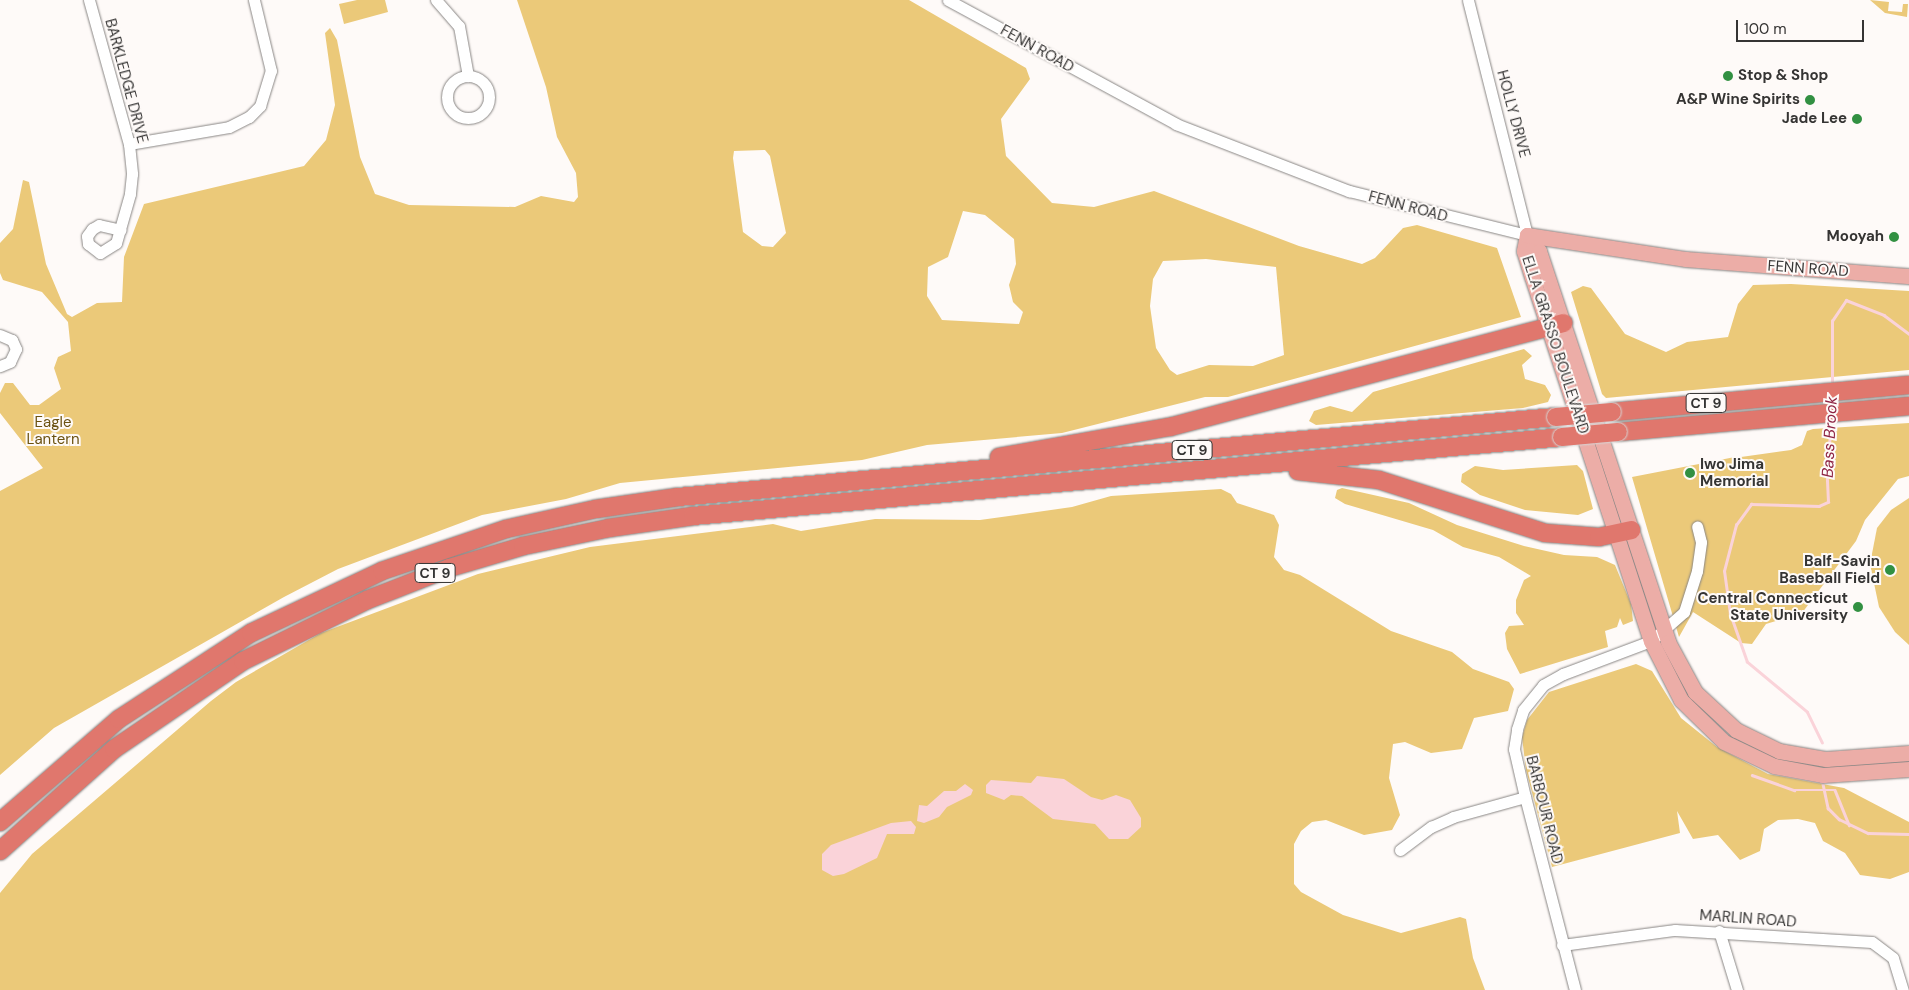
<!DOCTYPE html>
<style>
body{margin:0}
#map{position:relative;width:1909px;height:990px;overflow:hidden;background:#fefaf8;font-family:"DM Sans",sans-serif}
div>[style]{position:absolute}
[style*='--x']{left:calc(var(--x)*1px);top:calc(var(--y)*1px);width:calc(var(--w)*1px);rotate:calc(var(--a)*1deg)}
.green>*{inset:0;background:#ebc979}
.water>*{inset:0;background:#fad3d9}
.stream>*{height:2.5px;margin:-1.25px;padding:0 1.25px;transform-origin:1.25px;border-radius:1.25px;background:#fad3d9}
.roads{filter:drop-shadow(0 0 1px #898684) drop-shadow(0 0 1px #898684)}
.minor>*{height:11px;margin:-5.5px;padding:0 5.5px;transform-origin:5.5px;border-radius:5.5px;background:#fff}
.minor>.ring{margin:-5.5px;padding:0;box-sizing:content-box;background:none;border:11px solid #fff;border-radius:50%}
.major>*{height:15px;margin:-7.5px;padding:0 7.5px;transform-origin:7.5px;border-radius:7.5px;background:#ecada7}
.highway>*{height:18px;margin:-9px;padding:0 9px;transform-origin:9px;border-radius:9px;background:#e0776d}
.bridges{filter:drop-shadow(0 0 1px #d7d6d6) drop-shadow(0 0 1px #d7d6d6)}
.highway-bridge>*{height:18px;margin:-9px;padding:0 9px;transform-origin:9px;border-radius:9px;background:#e0776d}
.dots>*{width:14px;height:14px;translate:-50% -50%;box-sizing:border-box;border:2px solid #fefaf8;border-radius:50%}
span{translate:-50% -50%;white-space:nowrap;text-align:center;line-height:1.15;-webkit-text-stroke:4px #fefaf8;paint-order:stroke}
.shield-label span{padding:1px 4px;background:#fefaf8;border:1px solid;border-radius:4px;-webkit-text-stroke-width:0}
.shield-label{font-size:14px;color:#353433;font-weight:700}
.street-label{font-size:15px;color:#353433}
.poi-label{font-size:15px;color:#353433;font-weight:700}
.left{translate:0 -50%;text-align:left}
.right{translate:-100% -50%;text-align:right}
.park-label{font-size:15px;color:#6b5211}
.water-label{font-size:16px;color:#8e2444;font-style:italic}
.scale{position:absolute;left:1736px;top:20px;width:128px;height:22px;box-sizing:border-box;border:2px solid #353433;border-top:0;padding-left:6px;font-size:15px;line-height:18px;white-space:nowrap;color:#353433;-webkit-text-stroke:4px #fefaf8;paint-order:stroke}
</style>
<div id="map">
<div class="green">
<i style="clip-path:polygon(357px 0,385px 0,388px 12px,344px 24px,339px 4px)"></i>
<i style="clip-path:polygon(evenodd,517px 0,909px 0,1026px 68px,1030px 79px,1001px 119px,1006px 156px,1052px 203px,1094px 207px,1154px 191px,1299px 246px,1362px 264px,1375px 258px,1403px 228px,1417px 225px,1497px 248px,1521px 317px,1228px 397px,1205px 397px,1062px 433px,927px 445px,862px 460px,620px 483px,566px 499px,482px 515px,338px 569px,284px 597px,54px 728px,0 775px,0 491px,43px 468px,0 413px,0 393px,5px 383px,13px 383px,30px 405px,39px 405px,61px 389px,54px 368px,58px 357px,71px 351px,68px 322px,42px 292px,3px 280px,0 273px,0 243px,13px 229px,23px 180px,29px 182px,46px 264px,67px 314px,72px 317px,97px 303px,122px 302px,124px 257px,144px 204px,304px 166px,326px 140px,335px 105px,325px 33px,330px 28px,337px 40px,360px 157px,375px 194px,409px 205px,515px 207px,541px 196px,574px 202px,578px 197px,576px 173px,557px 137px,546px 87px,517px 0,765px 150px,770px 156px,786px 233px,773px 247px,762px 246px,743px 232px,733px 158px,734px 151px,765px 150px,517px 0,963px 211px,985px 215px,1014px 239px,1016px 264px,1009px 285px,1013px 302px,1023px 312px,1019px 324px,942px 320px,927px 296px,928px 267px,948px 257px,963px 211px,517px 0,1206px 259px,1276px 267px,1284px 355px,1253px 366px,1209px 365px,1177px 375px,1170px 370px,1156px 348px,1150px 306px,1153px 279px,1163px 261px,1206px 259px)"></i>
<i style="clip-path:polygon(1870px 0,1889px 2px,1888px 11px,1902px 12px,1903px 4px,1908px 4px,1907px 17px,1885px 13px)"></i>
<i style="clip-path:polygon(1791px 284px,1909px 291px,1909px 370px,1606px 398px,1602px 394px,1571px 292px,1583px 286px,1591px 288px,1625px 334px,1666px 352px,1687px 342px,1728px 337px,1738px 304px,1753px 285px)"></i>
<i style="clip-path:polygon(1524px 349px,1532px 356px,1522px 365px,1525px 379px,1545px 385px,1551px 395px,1548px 402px,1523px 408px,1316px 425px,1309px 421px,1314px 411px,1330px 406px,1352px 412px,1373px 392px)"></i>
<i style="clip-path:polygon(1909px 423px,1909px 476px,1898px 479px,1865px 520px,1856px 541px,1802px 613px,1766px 624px,1752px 644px,1741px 643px,1693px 612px,1679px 637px,1632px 477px,1735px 457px,1734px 463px,1741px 457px,1791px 450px,1802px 445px,1807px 431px,1813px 429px)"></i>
<i style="clip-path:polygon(1577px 465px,1583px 471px,1593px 509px,1578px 515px,1525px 510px,1480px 495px,1461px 482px,1462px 474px,1475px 466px,1503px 470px)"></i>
<i style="clip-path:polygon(1342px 488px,1409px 503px,1457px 525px,1524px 546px,1564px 555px,1597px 557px,1615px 565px,1631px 604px,1633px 621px,1623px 625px,1620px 618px,1617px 627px,1605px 631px,1608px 647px,1520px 674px,1507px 649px,1505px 633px,1509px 626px,1524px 625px,1516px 613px,1516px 600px,1524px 580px,1531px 576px,1499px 557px,1463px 547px,1433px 530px,1345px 504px,1335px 498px,1337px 490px)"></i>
<i style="clip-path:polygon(1221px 489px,1231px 494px,1237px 503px,1274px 515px,1279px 525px,1274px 557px,1284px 570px,1300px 575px,1391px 631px,1452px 652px,1473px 669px,1509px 682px,1514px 689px,1508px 711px,1474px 718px,1462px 749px,1431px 753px,1405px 742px,1393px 744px,1389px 778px,1400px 815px,1392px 830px,1364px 835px,1326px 820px,1312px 822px,1301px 831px,1294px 844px,1294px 884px,1301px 892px,1343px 915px,1401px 933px,1460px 917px,1466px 919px,1473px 958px,1485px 990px,0 990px,0 893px,32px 854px,211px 701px,236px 682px,321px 633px,478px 574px,590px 547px,773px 524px,801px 531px,875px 519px,980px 520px,1072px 507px,1111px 496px)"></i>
<i style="clip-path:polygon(1909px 498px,1909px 645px,1895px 632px,1879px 607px,1870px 564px,1877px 528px,1891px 510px)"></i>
<i style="clip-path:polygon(1636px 664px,1652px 671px,1681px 718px,1717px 747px,1768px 774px,1844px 788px,1909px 822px,1909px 872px,1890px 879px,1860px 875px,1845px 853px,1823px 841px,1815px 823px,1798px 819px,1778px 820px,1764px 829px,1760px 851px,1740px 860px,1718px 835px,1693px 839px,1677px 811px,1680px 833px,1552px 867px,1526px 770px,1522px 737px,1527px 720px,1549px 692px)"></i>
</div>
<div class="water">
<i style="clip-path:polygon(1037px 776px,1064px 779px,1091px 797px,1102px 800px,1116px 795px,1130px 800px,1141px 818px,1141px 827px,1128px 839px,1109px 839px,1095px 824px,1053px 819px,1022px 796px,1011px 795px,1004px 800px,986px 793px,986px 785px,991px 780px,1031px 783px)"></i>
<i style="clip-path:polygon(965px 784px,973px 790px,971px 795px,947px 807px,939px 817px,924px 823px,917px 821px,919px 805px,927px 806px,944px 791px,956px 791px)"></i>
<i style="clip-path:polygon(911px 821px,916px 827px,914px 834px,887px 834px,877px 858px,844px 874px,833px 876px,822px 870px,822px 854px,831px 845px,891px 823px)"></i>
</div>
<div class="stream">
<i style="--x:1832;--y:385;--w:64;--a:-90"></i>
<i style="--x:1832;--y:321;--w:25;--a:-56"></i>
<i style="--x:1846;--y:300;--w:41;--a:21.5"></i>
<i style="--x:1884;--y:315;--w:31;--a:37"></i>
<i style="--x:1822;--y:743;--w:34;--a:-116"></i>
<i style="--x:1807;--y:712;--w:78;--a:-140.2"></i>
<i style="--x:1747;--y:662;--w:51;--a:-109.5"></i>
<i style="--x:1730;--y:614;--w:43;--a:-97.9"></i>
<i style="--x:1724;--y:571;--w:48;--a:-75.4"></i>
<i style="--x:1736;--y:525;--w:26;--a:-54"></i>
<i style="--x:1751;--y:504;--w:68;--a:1.7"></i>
<i style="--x:1819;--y:506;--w:10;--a:-24"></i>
<i style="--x:1828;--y:502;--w:42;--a:-92.7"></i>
<i style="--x:1826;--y:460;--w:41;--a:-80.1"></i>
<i style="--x:1752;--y:775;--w:45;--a:19.7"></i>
<i style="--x:1794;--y:790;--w:41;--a:0"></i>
<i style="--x:1835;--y:790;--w:38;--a:68"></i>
<i style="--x:1823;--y:784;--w:25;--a:78"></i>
<i style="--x:1828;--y:808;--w:16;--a:45"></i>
<i style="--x:1839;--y:819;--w:32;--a:26"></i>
<i style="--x:1868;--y:833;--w:41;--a:1.4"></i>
</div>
<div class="roads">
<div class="minor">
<i style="--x:89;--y:0;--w:149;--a:74.5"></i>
<i style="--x:129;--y:144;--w:30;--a:84"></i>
<i style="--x:132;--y:174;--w:20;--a:96"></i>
<i style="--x:130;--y:194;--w:51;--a:105.9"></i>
<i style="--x:116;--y:243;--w:19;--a:148"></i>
<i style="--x:100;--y:253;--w:15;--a:-143"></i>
<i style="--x:88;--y:244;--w:8;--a:-97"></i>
<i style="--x:87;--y:236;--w:9;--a:-54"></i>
<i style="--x:92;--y:229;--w:8;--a:-30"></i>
<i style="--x:99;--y:225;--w:22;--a:13"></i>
<i style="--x:436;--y:0;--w:35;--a:49"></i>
<i style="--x:459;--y:26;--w:51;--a:79.8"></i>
<i style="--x:948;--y:0;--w:260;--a:28.5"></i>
<i style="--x:1176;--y:124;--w:186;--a:21.2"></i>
<i style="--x:1349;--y:191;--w:183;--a:13.9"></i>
<i style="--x:1527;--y:235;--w:242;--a:-104.1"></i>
<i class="ring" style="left:447px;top:76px;width:31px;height:31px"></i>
<i style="--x:129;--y:144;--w:101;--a:-9.6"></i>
<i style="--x:229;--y:127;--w:22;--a:-27"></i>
<i style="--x:249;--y:117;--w:16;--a:-45"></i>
<i style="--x:260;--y:106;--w:37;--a:-73"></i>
<i style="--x:271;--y:71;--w:73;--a:-103.5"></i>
<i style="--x:0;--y:335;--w:13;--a:23"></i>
<i style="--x:12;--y:340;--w:10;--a:66"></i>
<i style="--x:16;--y:349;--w:14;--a:115"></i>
<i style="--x:10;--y:362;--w:11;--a:158"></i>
<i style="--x:1400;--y:850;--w:39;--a:-37"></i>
<i style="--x:1431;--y:827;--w:24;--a:-24"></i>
<i style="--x:1453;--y:817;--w:75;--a:-15.5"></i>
<i style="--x:1719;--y:931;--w:62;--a:73"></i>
<i style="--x:1562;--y:945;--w:114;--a:-7.6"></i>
<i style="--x:1675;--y:930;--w:197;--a:3.5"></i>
<i style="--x:1872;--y:942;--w:26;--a:37"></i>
<i style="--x:1893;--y:958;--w:34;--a:73"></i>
<i style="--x:1575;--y:990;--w:199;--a:-104.5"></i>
<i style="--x:1525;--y:797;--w:49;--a:-102.9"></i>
<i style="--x:1514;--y:749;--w:20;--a:-81"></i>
<i style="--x:1517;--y:729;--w:20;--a:-72"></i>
<i style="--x:1523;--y:710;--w:32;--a:-51"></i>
<i style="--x:1543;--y:685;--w:23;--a:-29"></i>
<i style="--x:1563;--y:674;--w:94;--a:-20.6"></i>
<i style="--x:1651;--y:641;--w:44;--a:-41.3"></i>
<i style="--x:1684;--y:612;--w:43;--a:-72.4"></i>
<i style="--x:1697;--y:571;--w:29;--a:-82"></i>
<i style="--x:1701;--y:542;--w:16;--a:-104"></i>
</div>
<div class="major">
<i style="--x:1527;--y:235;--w:16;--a:101"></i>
<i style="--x:1524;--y:251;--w:27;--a:73"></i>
<i style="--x:1532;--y:277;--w:383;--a:71.9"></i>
<i style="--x:1651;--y:641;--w:66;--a:63"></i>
<i style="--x:1681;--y:700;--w:60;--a:44.3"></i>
<i style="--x:1724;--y:742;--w:55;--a:25.6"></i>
<i style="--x:1774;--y:766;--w:50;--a:10.4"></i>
<i style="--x:1823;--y:775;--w:86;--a:-4"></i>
<i style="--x:1527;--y:235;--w:20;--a:53"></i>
<i style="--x:1539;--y:251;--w:412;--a:71.7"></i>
<i style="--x:1668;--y:642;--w:57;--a:61.6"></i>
<i style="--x:1695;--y:692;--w:56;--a:42.8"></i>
<i style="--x:1736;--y:730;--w:48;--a:26"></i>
<i style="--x:1779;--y:751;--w:48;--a:9.7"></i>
<i style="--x:1826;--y:759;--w:83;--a:-4.1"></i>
<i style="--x:1527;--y:235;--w:161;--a:8.6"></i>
<i style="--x:1686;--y:259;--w:224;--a:4.4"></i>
</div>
<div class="highway">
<i style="--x:1612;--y:412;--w:298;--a:-5.2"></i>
<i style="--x:1618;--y:432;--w:292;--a:-5.1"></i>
<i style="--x:999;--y:457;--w:174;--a:-10"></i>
<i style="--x:1170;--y:427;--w:407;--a:-14.8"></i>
<i style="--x:1298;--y:471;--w:81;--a:6.3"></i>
<i style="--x:1379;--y:480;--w:174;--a:17.7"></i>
<i style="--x:1545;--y:533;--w:54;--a:4.2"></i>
<i style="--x:1599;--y:537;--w:33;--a:-12"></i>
<i style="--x:0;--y:822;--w:157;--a:-40.9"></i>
<i style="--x:119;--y:719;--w:158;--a:-33.1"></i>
<i style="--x:251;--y:633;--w:145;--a:-25.3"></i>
<i style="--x:382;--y:571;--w:131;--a:-18.7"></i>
<i style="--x:506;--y:529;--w:92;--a:-12.5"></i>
<i style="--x:596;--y:509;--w:83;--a:-8.3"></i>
<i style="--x:678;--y:497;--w:882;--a:-5.21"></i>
<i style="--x:0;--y:851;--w:153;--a:-41.8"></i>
<i style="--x:114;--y:749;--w:156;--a:-34.3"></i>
<i style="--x:243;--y:661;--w:138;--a:-26.2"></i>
<i style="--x:367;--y:600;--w:88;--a:-21.3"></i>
<i style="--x:449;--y:568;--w:77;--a:-16.6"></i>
<i style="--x:523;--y:546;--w:88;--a:-11.8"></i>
<i style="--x:609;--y:528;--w:85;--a:-8.1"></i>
<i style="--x:693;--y:516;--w:873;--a:-5.19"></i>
</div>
</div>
<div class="bridges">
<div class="highway-bridge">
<i style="--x:1556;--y:417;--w:56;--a:-5.1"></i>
<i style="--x:1562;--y:437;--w:56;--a:-5.1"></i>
</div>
</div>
<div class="dots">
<i style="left:1728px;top:76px;background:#329042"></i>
<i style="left:1810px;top:100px;background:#329042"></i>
<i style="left:1857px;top:119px;background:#329042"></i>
<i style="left:1894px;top:237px;background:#329042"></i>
<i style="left:1690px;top:473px;background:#329042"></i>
<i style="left:1890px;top:570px;background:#329042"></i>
<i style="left:1858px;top:607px;background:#329042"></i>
</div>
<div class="shield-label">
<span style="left:1706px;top:403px">CT 9</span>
<span style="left:1192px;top:450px">CT 9</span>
<span style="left:435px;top:573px">CT 9</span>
</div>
<div class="street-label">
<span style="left:1037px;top:49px;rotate:29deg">FENN ROAD</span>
<span style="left:126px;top:81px;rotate:75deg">BARKLEDGE DRIVE</span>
<span style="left:1513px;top:114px;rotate:75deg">HOLLY DRIVE</span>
<span style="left:1408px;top:207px;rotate:15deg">FENN ROAD</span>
<span style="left:1808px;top:269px;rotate:4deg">FENN ROAD</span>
<span style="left:1555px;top:345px;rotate:72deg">ELLA GRASSO BOULEVARD</span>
<span style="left:1544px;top:810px;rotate:76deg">BARBOUR ROAD</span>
<span style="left:1748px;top:919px;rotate:4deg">MARLIN ROAD</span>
</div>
<div class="poi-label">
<span class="left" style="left:1738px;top:76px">Stop &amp; Shop</span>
<span class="right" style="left:1800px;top:100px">A&amp;P Wine Spirits</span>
<span class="right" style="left:1847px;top:119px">Jade Lee</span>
<span class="right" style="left:1884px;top:237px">Mooyah</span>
<span class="left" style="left:1700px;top:473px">Iwo Jima<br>Memorial</span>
<span class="right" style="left:1880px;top:570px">Balf-Savin<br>Baseball Field</span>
<span class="right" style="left:1848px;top:607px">Central Connecticut<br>State University</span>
</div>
<div class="park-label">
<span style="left:53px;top:431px">Eagle<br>Lantern</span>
</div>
<div class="water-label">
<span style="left:1830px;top:437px;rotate:-87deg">Bass Brook</span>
</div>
<div class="scale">100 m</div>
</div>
